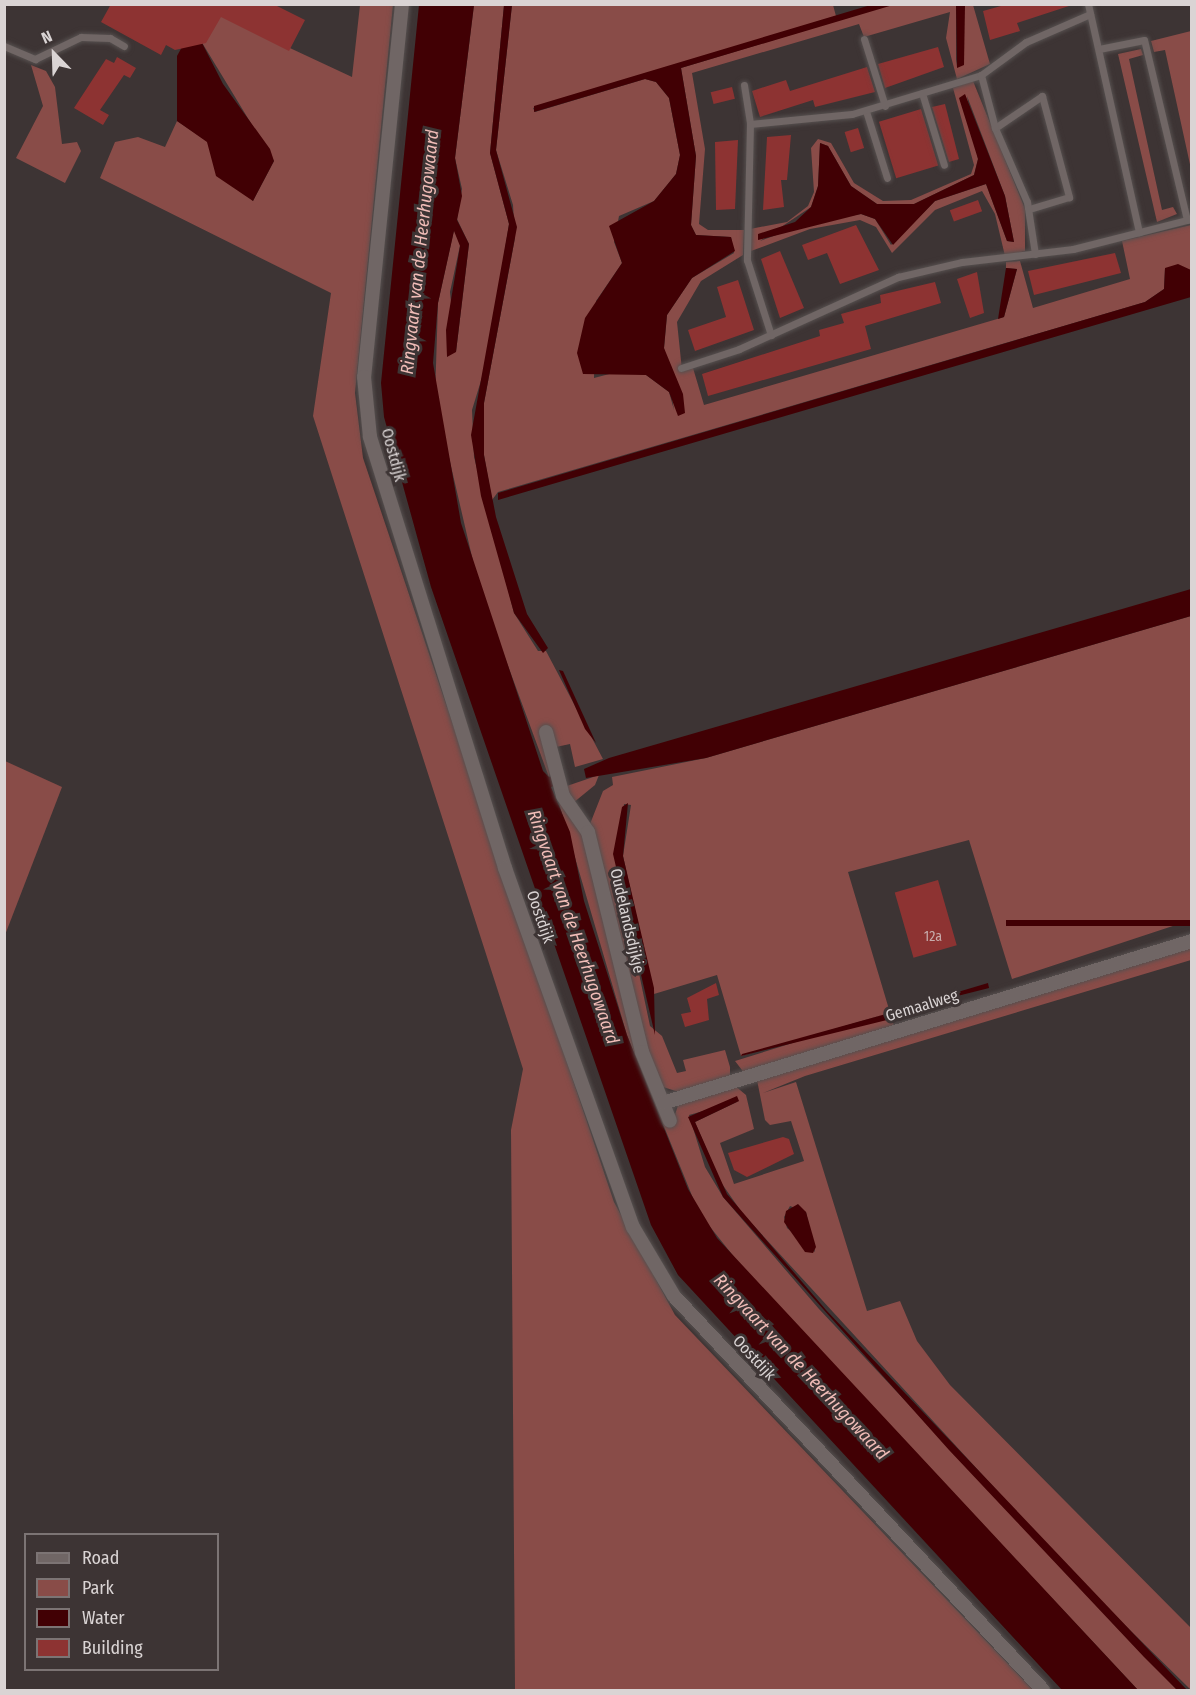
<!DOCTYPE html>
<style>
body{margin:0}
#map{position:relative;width:1196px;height:1695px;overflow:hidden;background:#3d3434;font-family:"Fira Sans Condensed",sans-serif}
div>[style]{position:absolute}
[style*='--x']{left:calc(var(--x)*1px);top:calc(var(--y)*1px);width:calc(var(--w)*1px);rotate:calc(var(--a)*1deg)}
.green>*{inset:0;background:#894c48}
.water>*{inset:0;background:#410004;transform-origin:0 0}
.building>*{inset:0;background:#8d3332;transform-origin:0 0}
.roads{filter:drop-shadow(0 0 2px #56504f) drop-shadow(0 0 2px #56504f)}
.lane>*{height:7px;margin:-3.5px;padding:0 3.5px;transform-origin:3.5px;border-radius:3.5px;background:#706665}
.street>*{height:14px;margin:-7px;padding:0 7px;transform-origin:7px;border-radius:7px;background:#706665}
span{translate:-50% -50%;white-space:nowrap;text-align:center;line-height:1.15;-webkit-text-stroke:6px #3d3434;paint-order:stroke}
.number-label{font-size:14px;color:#c7acac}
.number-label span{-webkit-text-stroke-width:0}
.street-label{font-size:16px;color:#dad4d4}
.water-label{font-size:18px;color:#f0bcb7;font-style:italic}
.frame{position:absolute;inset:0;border:6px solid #dad4d4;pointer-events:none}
.legend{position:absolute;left:24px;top:1533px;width:195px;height:138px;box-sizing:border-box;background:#3d3434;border:2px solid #7c7474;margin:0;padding:8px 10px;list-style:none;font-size:18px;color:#dad4d4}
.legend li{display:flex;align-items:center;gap:12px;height:30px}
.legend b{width:30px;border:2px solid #7c7474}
.north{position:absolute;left:24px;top:24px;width:60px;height:60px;-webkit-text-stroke:4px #3d3434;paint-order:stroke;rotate:337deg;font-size:16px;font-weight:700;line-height:24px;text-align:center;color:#dad4d4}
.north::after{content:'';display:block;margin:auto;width:21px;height:27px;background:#dad4d4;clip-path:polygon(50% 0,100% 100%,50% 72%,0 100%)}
</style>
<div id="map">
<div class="green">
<i style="clip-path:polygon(893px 4px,956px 5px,956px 66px,965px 5px,973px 5px,990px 64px,957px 79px,946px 38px,950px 12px,864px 37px,859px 24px,692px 73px,705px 149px,699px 224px,708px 230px,744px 230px,743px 255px,701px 281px,677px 322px,682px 370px,693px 368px,704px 405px,1004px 317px,1017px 269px,1006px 268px,1006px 262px,1020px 261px,1033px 308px,1130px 279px,1122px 241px,1191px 225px,1191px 270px,1165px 268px,1164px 289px,1145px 302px,498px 492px,492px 500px,484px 455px,484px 403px,515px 238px,513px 205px,496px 150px,512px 5px,833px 5px,836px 16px,533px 108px,535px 112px,645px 79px,656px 82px,669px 98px,680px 155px,676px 174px,654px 201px,619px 216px,614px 242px,622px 263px,596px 301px,594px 378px,617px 372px,646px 375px,669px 392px,674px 410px,664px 348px,667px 315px,692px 278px,734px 253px,731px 237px,696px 235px,691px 225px,696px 156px,681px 68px)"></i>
<i style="clip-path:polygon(360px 5px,393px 5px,355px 393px,363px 458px,614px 1202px,675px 1315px,1033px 1690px,515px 1690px,511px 1130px,523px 1069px,313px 416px,331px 293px,100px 178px,115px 142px,138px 137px,165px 147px,177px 121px,207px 141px,214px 160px,253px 201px,274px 161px,201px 41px,215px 13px,352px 77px)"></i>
<i style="clip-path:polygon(474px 5px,504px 5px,490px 153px,509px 224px,487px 361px,472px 410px,474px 457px,514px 613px,538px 651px,546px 651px,603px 759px,575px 767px,570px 744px,556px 747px,549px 777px,479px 587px,435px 397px,438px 303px,454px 230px,461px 241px,450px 292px,456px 352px,469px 244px,457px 219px,462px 189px,455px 158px)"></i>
<i style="clip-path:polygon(1191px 31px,1192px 31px,1191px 169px,1165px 50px,1154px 52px,1151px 41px)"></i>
<i style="clip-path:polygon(1141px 49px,1143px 55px,1129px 59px,1162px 210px,1173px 207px,1177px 214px,1157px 222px,1118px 54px)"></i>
<i style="clip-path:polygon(31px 65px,46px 71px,55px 87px,62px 144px,77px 142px,81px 151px,65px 183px,16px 158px,43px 106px)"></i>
<i style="clip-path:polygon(evenodd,973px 81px,1025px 209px,1025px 251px,1005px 256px,995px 214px,982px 191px,935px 210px,892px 253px,876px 227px,860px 220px,810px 229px,751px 251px,750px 229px,787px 222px,808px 206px,814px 192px,811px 148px,818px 139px,831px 143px,854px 183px,883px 201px,911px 200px,971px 174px,974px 165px,953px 88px,973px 81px,967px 96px,1005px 196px,1014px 242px,1007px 241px,986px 184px,935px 201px,891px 245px,875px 219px,861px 214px,809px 223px,760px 241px,811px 207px,818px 186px,820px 143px,828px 146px,851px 186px,877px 204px,914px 204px,974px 175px,978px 159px,967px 96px)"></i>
<i style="clip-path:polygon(1191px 616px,1191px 920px,1012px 979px,969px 840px,848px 872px,894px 1026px,745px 1074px,735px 1061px,886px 1014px,741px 1056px,717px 975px,654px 994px,623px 856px,631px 805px,624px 804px,618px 873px,650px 1026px,662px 1036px,677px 1073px,686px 1071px,683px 1060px,725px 1050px,730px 1067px,730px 1078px,679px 1092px,663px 1087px,646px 1051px,590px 824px,603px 791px,613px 785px,612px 777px,706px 758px)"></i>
<i style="clip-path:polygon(5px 761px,62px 787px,5px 935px)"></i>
<i style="clip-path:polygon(599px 775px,595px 785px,573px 803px,564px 787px)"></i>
<i style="clip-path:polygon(evenodd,554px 786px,582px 828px,622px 994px,674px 1118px,678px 1105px,734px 1085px,746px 1095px,754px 1129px,720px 1143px,734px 1184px,804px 1161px,791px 1121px,770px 1125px,765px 1120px,757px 1080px,1191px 945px,1191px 960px,805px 1076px,763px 1093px,796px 1082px,867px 1311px,900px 1301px,917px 1341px,950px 1385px,1191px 1628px,1191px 1690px,1081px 1582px,743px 1214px,720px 1181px,695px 1122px,739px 1101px,689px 1115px,705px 1167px,723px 1197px,819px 1309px,1177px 1690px,1138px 1690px,743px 1268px,699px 1213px,627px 1035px,554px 786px,790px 1206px,806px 1212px,815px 1252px,787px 1228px,784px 1217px,790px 1206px)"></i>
</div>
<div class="water">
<i style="clip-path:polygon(874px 4px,893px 5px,681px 68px,696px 156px,691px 225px,696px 235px,731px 237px,735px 251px,692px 278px,667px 315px,664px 348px,683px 394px,685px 413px,678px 416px,669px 392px,646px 375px,583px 374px,577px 353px,585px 318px,622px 263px,609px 226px,654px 201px,676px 174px,680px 155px,669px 98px,656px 82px,645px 79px,534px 112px,534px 106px)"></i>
<i style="clip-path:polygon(419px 5px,474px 5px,455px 158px,462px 196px,457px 220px,469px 244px,456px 352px,447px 357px,446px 330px,460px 246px,454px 231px,438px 303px,433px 363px,461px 523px,543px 771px,549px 777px,563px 773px,565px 783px,551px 787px,570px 832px,584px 901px,627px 1035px,688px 1189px,717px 1238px,1138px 1690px,1062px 1690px,678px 1275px,651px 1225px,431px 587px,384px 417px,381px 383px)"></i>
<i style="clip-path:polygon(504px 5px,512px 5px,496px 150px,517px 227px,484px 403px,484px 455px,496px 517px,527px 614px,548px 648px,543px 653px,514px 613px,481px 496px,471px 435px,509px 224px,490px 153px)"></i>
<i style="clip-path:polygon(956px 5px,965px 5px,964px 65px,957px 68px)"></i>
<i style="clip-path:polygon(201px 41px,223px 84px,270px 149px,274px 161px,253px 201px,216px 176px,207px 142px,177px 121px,177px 56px,182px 47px)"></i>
<i style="clip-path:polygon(965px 94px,1005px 196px,1014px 242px,1007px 241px,986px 184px,935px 201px,893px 245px,875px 219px,861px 214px,758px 240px,758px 234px,795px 222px,811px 207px,818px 186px,820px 143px,828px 146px,851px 186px,877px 204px,914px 204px,974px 175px,978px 159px,959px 98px)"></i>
<i style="clip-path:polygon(1178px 264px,1191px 270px,1191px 297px,498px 500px,498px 493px,1145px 302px,1164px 289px,1165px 268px)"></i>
<i style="clip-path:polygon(1006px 268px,1017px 269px,1004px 317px,998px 319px)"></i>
<i style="clip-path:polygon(1191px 589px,1191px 616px,706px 758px,586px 778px,584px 769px,609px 758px)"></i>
<i style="clip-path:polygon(559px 670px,563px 671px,596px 743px,585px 729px)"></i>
<i style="clip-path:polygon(628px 803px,623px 856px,654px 988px,655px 1035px,613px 854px,622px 807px)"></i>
<i style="left:1191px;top:920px;width:6px;height:185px;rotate:90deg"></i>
<i style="clip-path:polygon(988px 983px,989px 988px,910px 1008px,911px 1006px)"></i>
<i style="clip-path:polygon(886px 1014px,887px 1020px,741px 1056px,742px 1054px)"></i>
<i style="clip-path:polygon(737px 1096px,739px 1101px,695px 1122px,727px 1194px,826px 1310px,1187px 1690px,1177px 1690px,1144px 1657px,949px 1450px,723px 1197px,688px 1117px)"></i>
<i style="clip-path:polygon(798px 1204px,806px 1212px,816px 1247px,813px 1253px,805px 1252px,784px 1222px,786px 1211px)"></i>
</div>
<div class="building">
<i style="clip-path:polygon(111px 4px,273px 4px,305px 20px,289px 51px,221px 17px,206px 43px,175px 50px,166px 45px,161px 55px,101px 22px)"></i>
<i style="clip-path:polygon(1008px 4px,1069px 4px,1069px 6px,1017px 23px,1020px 31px,990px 40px,983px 11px)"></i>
<i style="clip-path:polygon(938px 47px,944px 67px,885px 88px,878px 64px)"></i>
<i style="clip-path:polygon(117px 57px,136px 68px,130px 78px,124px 75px,100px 110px,109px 115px,103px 125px,74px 108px,106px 59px,114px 63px)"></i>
<i style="clip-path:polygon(867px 67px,875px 92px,815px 107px,813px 100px,760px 117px,752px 91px,786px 80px,790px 91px)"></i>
<i style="left:732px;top:87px;width:12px;height:22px;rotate:76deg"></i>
<i style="clip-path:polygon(945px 104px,959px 159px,949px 162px,932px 107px)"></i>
<i style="left:921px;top:109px;width:59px;height:44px;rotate:73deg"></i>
<i style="left:858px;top:128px;width:21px;height:14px;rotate:73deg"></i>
<i style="clip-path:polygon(791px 135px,787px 180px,781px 180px,784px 207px,763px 210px,767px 137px)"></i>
<i style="clip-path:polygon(738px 140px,735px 209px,716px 210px,715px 142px)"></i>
<i style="left:978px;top:200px;width:12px;height:30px;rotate:70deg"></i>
<i style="clip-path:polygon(856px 225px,879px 270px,840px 284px,827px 253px,808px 260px,802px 245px)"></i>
<i style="clip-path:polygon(780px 251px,804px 308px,780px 318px,761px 259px)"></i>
<i style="clip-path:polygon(1115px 253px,1121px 273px,1034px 295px,1028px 271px)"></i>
<i style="clip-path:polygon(977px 272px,984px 313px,970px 318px,957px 279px)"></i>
<i style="clip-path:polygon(738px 280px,754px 330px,695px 351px,688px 330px,726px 317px,717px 287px)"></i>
<i style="clip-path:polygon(935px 282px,941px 303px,865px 326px,871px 349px,708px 396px,702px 374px,820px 336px,819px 330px,844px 323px,841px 314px,881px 303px,880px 295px)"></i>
<i style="left:938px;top:880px;width:68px;height:45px;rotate:74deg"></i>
<i style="clip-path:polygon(716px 983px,719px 995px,707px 999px,709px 1020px,685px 1027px,681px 1014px,691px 1012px,687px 998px)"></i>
<i style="clip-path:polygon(783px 1137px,789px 1139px,794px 1154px,747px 1177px,734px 1170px,728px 1153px)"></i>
</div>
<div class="roads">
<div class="lane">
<i style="--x:1088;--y:4;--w:234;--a:77.4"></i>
<i style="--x:864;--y:39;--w:70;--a:72.6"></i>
<i style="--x:4;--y:46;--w:34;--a:23"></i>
<i style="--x:35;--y:59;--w:51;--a:-25.6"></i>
<i style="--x:81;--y:37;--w:29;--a:2"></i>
<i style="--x:110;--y:38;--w:16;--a:30"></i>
<i style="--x:744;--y:85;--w:39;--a:81"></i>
<i style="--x:750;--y:124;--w:136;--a:91.3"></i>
<i style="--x:747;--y:260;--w:79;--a:72.3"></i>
<i style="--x:922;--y:93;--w:75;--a:73"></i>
<i style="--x:866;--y:111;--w:70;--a:72.6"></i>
<i style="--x:750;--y:124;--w:102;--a:-5.6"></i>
<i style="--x:852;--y:114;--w:135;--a:-16.8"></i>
<i style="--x:995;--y:128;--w:57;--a:-34.2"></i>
<i style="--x:1042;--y:96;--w:105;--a:75"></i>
<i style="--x:1069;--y:197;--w:42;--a:163.3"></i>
<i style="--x:1035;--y:254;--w:53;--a:-98.7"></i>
<i style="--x:1027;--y:202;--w:81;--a:-113.4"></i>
<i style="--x:995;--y:128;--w:55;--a:-104.8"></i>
<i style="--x:981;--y:75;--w:56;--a:-36.3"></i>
<i style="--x:1026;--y:42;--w:70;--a:-23.6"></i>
<i style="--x:681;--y:368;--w:61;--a:-18.1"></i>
<i style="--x:739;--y:349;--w:175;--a:-24.4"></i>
<i style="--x:898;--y:277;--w:66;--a:-13.2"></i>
<i style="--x:962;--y:262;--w:112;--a:-6.7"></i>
<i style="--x:1073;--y:249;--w:118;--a:-14.3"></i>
<i style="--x:1187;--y:220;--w:185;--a:-103.4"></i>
<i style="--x:1144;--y:40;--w:46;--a:168.7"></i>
</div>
<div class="street">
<i style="--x:402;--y:4;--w:375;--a:95.8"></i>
<i style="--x:364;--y:377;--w:60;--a:84.3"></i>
<i style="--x:370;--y:437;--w:452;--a:72.6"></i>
<i style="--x:505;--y:868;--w:381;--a:70.4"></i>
<i style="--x:633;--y:1227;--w:80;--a:59.3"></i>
<i style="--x:674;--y:1296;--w:540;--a:46.88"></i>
<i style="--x:546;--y:732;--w:66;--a:75.1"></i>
<i style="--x:563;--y:796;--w:44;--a:55.2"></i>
<i style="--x:588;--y:832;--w:227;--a:76.2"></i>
<i style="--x:642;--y:1052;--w:74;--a:67.9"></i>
<i style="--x:663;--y:1103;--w:553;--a:-17.03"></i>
</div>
</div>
<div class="number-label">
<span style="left:933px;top:937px">12a</span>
</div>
<div class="street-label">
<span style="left:393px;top:455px;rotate:75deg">Oostdijk</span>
<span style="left:540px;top:917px;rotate:71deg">Oostdijk</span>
<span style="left:627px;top:921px;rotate:77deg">Oudelandsdijkje</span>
<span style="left:922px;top:1006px;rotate:-17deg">Gemaalweg</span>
<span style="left:754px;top:1358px;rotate:47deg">Oostdijk</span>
</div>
<div class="water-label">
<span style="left:420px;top:252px;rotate:-84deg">Ringvaart van de Heerhugowaard</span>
<span style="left:573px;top:927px;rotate:71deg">Ringvaart van de Heerhugowaard</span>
<span style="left:801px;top:1367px;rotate:47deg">Ringvaart van de Heerhugowaard</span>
</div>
<div class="frame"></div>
<ul class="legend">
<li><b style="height:8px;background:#706665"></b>Road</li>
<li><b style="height:16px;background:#894c48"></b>Park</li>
<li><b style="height:16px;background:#410004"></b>Water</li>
<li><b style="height:16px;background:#8d3332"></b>Building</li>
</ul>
<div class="north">N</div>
</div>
